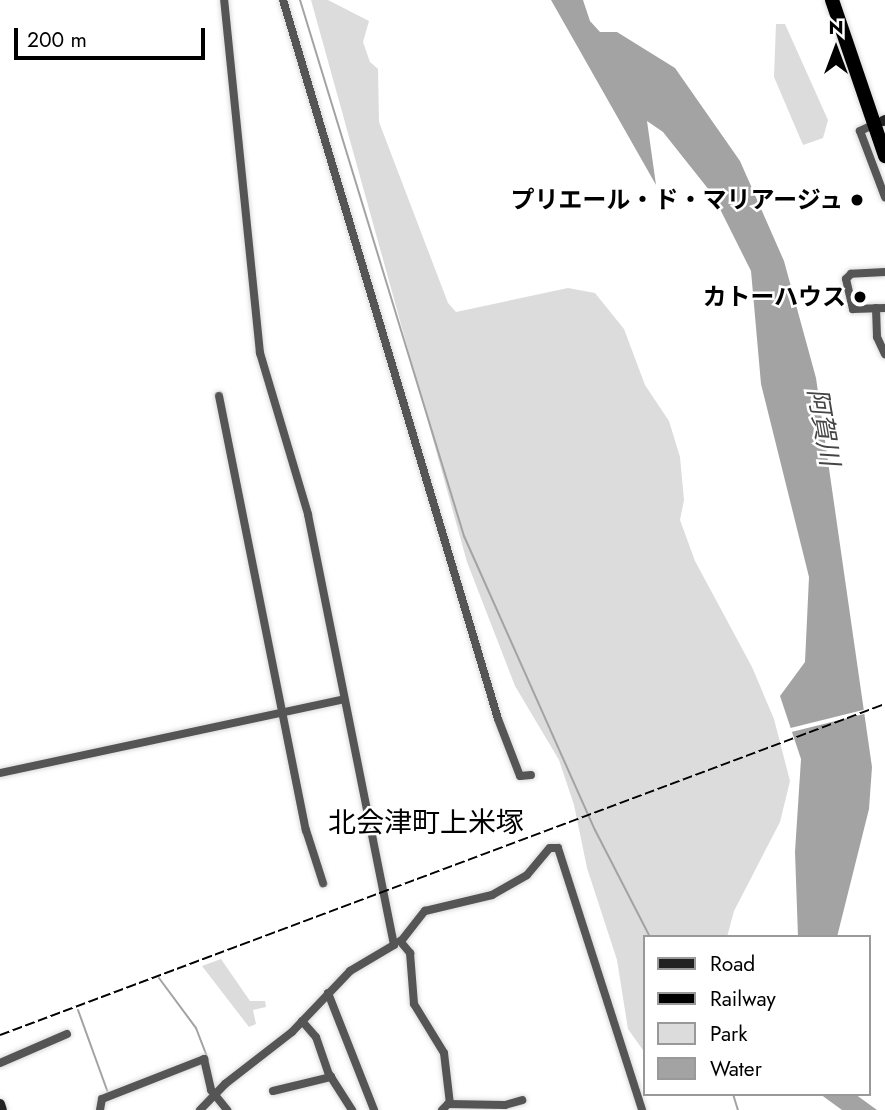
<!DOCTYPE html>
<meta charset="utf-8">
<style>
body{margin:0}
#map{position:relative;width:885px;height:1110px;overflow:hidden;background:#fff;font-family:Jost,"Noto Sans JP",sans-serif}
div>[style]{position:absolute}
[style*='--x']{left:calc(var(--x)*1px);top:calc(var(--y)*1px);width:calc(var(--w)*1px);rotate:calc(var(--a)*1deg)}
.green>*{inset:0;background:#dcdcdc}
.water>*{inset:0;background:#a3a3a3}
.pier>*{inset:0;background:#fff;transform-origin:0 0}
.stream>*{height:2px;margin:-1px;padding:0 1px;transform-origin:1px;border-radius:1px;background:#a3a3a3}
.roads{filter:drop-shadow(0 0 2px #dbdbdb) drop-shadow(0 0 2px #dbdbdb)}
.street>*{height:8px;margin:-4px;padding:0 4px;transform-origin:4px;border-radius:4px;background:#555}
.secondary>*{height:10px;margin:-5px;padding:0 5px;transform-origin:5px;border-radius:5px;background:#222}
.highway>*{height:14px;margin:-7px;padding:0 7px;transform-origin:7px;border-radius:7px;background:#000}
.rail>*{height:2px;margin-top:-1px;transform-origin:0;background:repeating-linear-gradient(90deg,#000 0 10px,transparent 0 13.5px)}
.dots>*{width:19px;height:19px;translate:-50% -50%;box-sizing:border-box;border:4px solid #fff;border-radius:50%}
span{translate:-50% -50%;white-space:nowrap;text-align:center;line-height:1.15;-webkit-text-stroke:5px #fff;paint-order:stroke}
.poi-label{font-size:24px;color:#000;font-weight:700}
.right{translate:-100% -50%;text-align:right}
.water-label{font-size:26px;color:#444;font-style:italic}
.quarter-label{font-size:28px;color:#000}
.legend{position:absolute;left:643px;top:935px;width:228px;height:161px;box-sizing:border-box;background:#fff;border:2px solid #999;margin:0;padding:9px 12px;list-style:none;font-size:21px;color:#000}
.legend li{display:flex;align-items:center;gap:14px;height:35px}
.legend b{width:35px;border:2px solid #999}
.north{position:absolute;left:801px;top:14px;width:70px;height:70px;-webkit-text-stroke:5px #fff;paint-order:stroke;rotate:0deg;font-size:19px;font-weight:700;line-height:28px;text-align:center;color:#000}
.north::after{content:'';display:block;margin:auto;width:24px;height:32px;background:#000;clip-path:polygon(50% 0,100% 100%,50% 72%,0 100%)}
.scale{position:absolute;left:14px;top:28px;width:191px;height:32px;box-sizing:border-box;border:4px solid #000;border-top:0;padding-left:9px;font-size:21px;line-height:24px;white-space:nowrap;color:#000;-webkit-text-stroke:5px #fff;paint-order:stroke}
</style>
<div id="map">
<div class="green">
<i style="clip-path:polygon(311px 0,328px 0,369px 21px,363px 42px,370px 62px,378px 69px,379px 122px,448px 303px,456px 312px,568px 288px,595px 293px,624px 329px,645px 385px,669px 421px,680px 457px,684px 500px,680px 520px,695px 561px,752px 667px,774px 719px,790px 781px,780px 822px,734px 911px,727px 937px,645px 937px,645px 1053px,628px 1029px,617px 960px,587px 868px,574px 805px,559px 760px,515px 686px,467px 562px)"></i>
<i style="clip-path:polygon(776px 24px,785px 24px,828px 120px,823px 138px,803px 145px,774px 77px)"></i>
<i style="clip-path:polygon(221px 959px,250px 1001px,265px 1001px,266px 1007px,253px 1010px,256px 1024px,249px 1027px,202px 966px)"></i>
</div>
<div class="water">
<i style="clip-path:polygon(551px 0,583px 0,590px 21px,600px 32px,617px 32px,675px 68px,740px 161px,784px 261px,816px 378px,872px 767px,869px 809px,837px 937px,798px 937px,795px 852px,801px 759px,780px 696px,805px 662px,809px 577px,761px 384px,751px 271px,713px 195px,663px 132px,647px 121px,656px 185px)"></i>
<i style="clip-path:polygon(820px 1094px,855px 1094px,877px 1110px,842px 1110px)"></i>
</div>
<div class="pier">
<i style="left:867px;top:709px;width:4px;height:83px;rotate:76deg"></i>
</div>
<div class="stream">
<i style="--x:300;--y:0;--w:561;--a:72.99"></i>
<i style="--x:464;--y:536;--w:322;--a:66"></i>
<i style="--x:595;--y:830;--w:120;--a:62.8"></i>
<i style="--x:159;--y:978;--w:62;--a:53.5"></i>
<i style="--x:196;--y:1028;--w:31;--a:69"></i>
<i style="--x:78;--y:1010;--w:88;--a:70.1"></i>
<i style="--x:733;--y:1094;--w:17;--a:73"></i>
</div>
<div class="roads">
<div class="street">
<i style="--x:283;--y:0;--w:750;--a:73.35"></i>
<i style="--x:498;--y:719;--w:61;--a:68.9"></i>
<i style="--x:520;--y:776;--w:11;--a:-5"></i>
<i style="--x:877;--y:123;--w:19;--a:155"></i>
<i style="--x:860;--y:131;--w:71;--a:69.3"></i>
<i style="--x:885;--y:272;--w:34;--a:177"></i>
<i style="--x:851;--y:274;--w:7;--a:135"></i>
<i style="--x:846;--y:279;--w:31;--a:77"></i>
<i style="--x:853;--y:309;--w:32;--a:-2"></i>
<i style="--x:876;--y:308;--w:29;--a:88"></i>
<i style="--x:877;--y:337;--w:19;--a:65"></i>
<i style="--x:219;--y:396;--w:443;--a:78.7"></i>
<i style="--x:306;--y:830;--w:56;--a:72.2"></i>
<i style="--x:0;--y:773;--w:352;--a:-12.1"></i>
<i style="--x:402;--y:940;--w:37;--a:-52"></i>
<i style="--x:425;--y:911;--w:69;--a:-13.4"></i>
<i style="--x:492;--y:895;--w:40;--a:-29.7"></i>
<i style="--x:527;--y:875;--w:35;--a:-50"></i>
<i style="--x:550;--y:848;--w:8;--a:0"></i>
<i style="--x:558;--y:848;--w:275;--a:72.2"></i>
<i style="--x:400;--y:941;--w:16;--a:50"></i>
<i style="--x:410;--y:953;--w:51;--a:85.5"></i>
<i style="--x:414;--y:1004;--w:57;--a:58.5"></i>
<i style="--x:444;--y:1053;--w:51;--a:83.3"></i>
<i style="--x:328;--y:993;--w:126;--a:68.5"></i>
<i style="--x:302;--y:1021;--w:21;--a:49"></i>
<i style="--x:316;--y:1037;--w:39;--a:71"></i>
<i style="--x:329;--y:1074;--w:43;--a:57.4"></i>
<i style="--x:0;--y:1063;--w:73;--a:-23.4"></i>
<i style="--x:273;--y:1091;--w:60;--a:-13.6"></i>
<i style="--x:100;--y:1110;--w:11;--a:-80"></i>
<i style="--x:102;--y:1099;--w:110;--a:-21.4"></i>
<i style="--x:204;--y:1059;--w:32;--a:77"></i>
<i style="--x:211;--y:1090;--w:26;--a:51"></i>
<i style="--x:200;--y:1110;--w:36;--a:-46"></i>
<i style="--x:225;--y:1084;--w:85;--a:-37.8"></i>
<i style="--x:292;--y:1032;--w:84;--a:-46.4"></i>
<i style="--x:350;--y:971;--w:51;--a:-30.6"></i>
<i style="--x:394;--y:945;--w:439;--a:-101.3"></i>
<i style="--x:308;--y:514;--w:168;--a:-106.6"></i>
<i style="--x:260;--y:353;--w:355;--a:-95.8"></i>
<i style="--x:442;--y:1110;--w:8;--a:-45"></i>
<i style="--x:448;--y:1104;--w:57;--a:1"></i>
<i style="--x:505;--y:1105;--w:18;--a:-16"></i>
</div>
<div class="secondary">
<i style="--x:883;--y:121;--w:2;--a:-27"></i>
<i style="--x:0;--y:1104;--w:6;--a:72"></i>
</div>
<div class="highway">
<i style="--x:832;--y:0;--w:165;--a:71.2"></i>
</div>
</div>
<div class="rail">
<i style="--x:0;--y:1035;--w:945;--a:-20.51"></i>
</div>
<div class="dots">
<i style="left:857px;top:200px;background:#000"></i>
<i style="left:860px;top:297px;background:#000"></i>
</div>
<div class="poi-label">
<span class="right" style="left:843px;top:200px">プリエール・ド・マリアージュ</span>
<span class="right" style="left:846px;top:297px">カトーハウス</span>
</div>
<div class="water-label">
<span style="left:823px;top:427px;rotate:80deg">阿賀川</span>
</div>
<div class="quarter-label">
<span style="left:426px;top:823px">北会津町上米塚</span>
</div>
<ul class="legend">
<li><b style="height:9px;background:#222"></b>Road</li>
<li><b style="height:9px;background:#000"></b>Railway</li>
<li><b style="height:19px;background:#dcdcdc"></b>Park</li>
<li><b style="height:19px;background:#a3a3a3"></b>Water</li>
</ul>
<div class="north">N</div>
<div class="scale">200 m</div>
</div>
